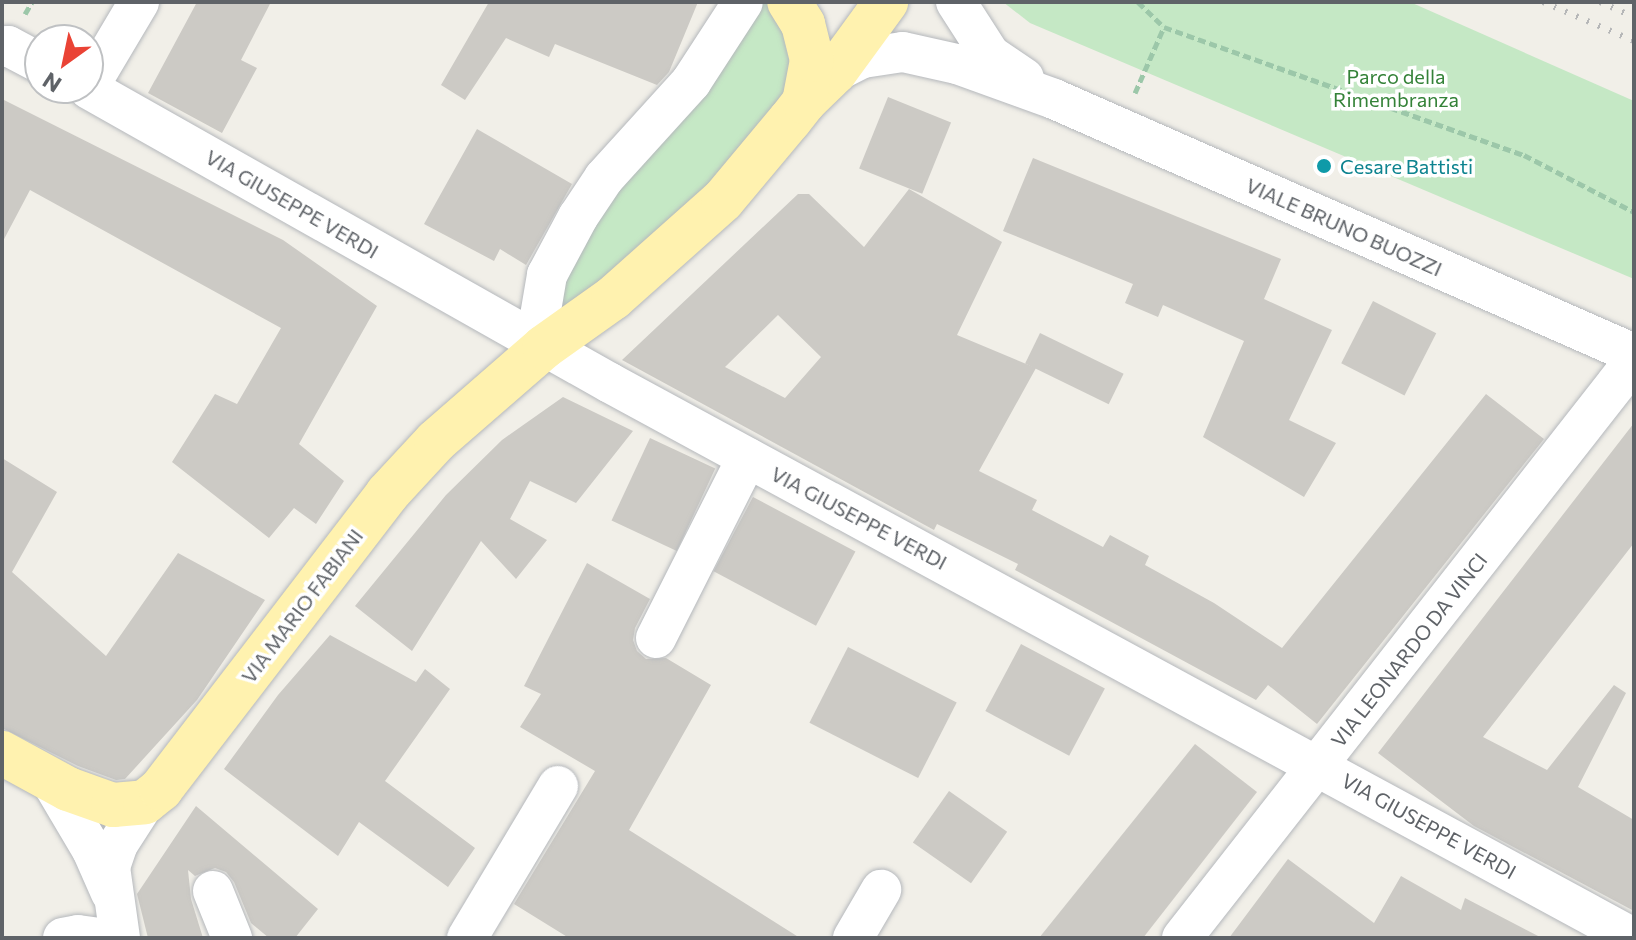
<!DOCTYPE html>
<style>
body{margin:0}
#map{position:relative;width:1636px;height:940px;overflow:hidden;background:#f1efe8;font-family:Commissioner,sans-serif}
div>[style]{position:absolute}
[style*='--x']{left:calc(var(--x)*1px);top:calc(var(--y)*1px);width:calc(var(--w)*1px);rotate:calc(var(--a)*1deg)}
.green>*{inset:0;background:#c5e8c5}
.building>*{inset:0;background:#cccac5;transform-origin:0 0}
.path>*{height:5px;margin-top:-2.5px;transform-origin:0;background:repeating-linear-gradient(90deg,#9cc7a9 0 8px,transparent 0 12px)}
.roads{filter:drop-shadow(0 0 2px #b5b8bc) drop-shadow(0 0 2px #b5b8bc)}
.minor>*{height:40px;margin:-20px;padding:0 20px;transform-origin:20px;border-radius:20px;background:#fff}
.major>*{height:44px;margin:-22px;padding:0 22px;transform-origin:22px;border-radius:22px;background:#fff2af}
.rail>*{height:6px;margin-top:-3px;transform-origin:0;background:repeating-linear-gradient(90deg,#b6b7b8 0 2px,transparent 0 12px)}
.dots>*{width:22px;height:22px;translate:-50% -50%;box-sizing:border-box;border:4px solid #fff;border-radius:50%}
span{translate:-50% -50%;white-space:nowrap;text-align:center;line-height:1.15;-webkit-text-stroke:7px #fff;paint-order:stroke}
.park-label{font-size:20px;color:#348238}
.culture-label{font-size:20px;color:#0d838f}
.left{translate:0 -50%;text-align:left}
.street-label{font-size:20px;color:#5f6368}
.frame{position:absolute;inset:0;border:4px solid #5f6368;pointer-events:none}
.north{position:absolute;left:24px;top:24px;width:80px;height:80px;box-sizing:border-box;background:#fff;border:2px solid #bfc1c3;border-radius:50%;rotate:213deg;font-size:22px;font-weight:700;line-height:32px;text-align:center;color:#5f6368}
.north::after{content:'';display:block;margin:auto;width:28px;height:36px;background:#ea4335;clip-path:polygon(50% 0,100% 100%,50% 72%,0 100%)}
</style>
<div id="map">
<div class="green">
<i style="clip-path:polygon(743px 2px,789px 2px,812px 60px,613px 298px,540px 316px,547px 275px)"></i>
<i style="clip-path:polygon(1003px 2px,1410px 2px,1634px 101px,1634px 279px,1030px 23px)"></i>
</div>
<div class="building">
<i style="clip-path:polygon(197px 2px,271px 2px,241px 60px,257px 68px,222px 133px,148px 93px)"></i>
<i style="clip-path:polygon(489px 2px,698px 2px,669px 72px,657px 85px,555px 44px,549px 57px,506px 38px,465px 100px,441px 85px)"></i>
<i style="left:888px;top:97px;width:68px;height:77px;rotate:22deg"></i>
<i style="clip-path:polygon(2px 99px,283px 240px,377px 306px,299px 444px,344px 481px,316px 524px,294px 508px,269px 538px,172px 462px,215px 394px,237px 404px,281px 328px,30px 190px,2px 243px)"></i>
<i style="clip-path:polygon(477px 129px,572px 184px,526px 265px,500px 249px,494px 261px,424px 224px)"></i>
<i style="clip-path:polygon(1033px 158px,1281px 259px,1264px 299px,1332px 330px,1289px 420px,1336px 443px,1304px 497px,1203px 437px,1244px 341px,1163px 305px,1158px 317px,1125px 303px,1133px 284px,1003px 231px)"></i>
<i style="clip-path:polygon(evenodd,909px 189px,1002px 242px,957px 335px,1036px 368px,979px 471px,1037px 500px,1032px 510px,1103px 547px,1110px 535px,1149px 556px,1145px 565px,1214px 603px,1282px 648px,1486px 394px,1544px 439px,1317px 724px,1268px 685px,1256px 700px,1015px 570px,1018px 564px,937px 524px,934px 530px,622px 360px,798px 194px,809px 194px,864px 247px,909px 189px,778px 315px,821px 357px,785px 398px,725px 367px,778px 315px)"></i>
<i style="left:1373px;top:301px;width:71px;height:70px;rotate:27deg"></i>
<i style="left:1040px;top:333px;width:93px;height:34px;rotate:26deg"></i>
<i style="clip-path:polygon(563px 397px,633px 431px,576px 503px,530px 481px,510px 519px,547px 540px,516px 579px,481px 541px,412px 651px,355px 606px,446px 495px,502px 440px)"></i>
<i style="clip-path:polygon(1634px 423px,1634px 543px,1483px 737px,1547px 770px,1614px 685px,1626px 693px,1578px 787px,1634px 820px,1634px 911px,1474px 826px,1378px 753px)"></i>
<i style="left:650px;top:438px;width:72px;height:91px;rotate:25deg"></i>
<i style="clip-path:polygon(2px 458px,57px 492px,12px 572px,106px 656px,178px 553px,265px 600px,197px 700px,125px 779px,116px 780px,78px 766px,2px 728px)"></i>
<i style="left:753px;top:497px;width:116px;height:84px;rotate:28deg"></i>
<i style="clip-path:polygon(587px 563px,650px 599px,635px 628px,633px 640px,637px 651px,646px 659px,666px 658px,711px 685px,629px 830px,800px 938px,569px 938px,514px 904px,595px 771px,520px 727px,541px 694px,524px 686px)"></i>
<i style="clip-path:polygon(330px 635px,416px 682px,425px 669px,450px 689px,385px 781px,475px 848px,448px 887px,359px 822px,338px 856px,224px 769px,278px 695px)"></i>
<i style="left:1021px;top:644px;width:95px;height:76px;rotate:28deg"></i>
<i style="left:848px;top:647px;width:122px;height:85px;rotate:27deg"></i>
<i style="clip-path:polygon(1195px 744px,1257px 792px,1143px 938px,1039px 938px)"></i>
<i style="left:949px;top:791px;width:71px;height:63px;rotate:35deg"></i>
<i style="clip-path:polygon(196px 806px,318px 909px,295px 938px,269px 938px,251px 923px,234px 882px,226px 872px,215px 868px,195px 876px,188px 870px,191px 899px,203px 938px,148px 938px,137px 894px)"></i>
<i style="clip-path:polygon(1288px 859px,1374px 923px,1401px 876px,1461px 910px,1465px 898px,1542px 938px,1229px 938px)"></i>
</div>
<div class="path">
<i style="--x:1138;--y:2;--w:36;--a:44"></i>
<i style="--x:25;--y:14;--w:14;--a:-60"></i>
<i style="--x:1135;--y:93;--w:72;--a:-66.3"></i>
<i style="--x:1164;--y:27;--w:382;--a:19.6"></i>
<i style="--x:1524;--y:155;--w:124;--a:27.4"></i>
</div>
<div class="roads">
<div class="minor">
<i style="--x:956;--y:2;--w:63;--a:57.3"></i>
<i style="--x:990;--y:55;--w:41;--a:34.1"></i>
<i style="--x:2;--y:47;--w:6;--a:-9"></i>
<i style="--x:8;--y:46;--w:36;--a:28"></i>
<i style="--x:835;--y:72;--w:31;--a:-27"></i>
<i style="--x:863;--y:58;--w:40;--a:-8.5"></i>
<i style="--x:903;--y:52;--w:55;--a:12.5"></i>
<i style="--x:957;--y:64;--w:103;--a:19.8"></i>
<i style="--x:1054;--y:99;--w:634;--a:23.73"></i>
<i style="--x:88;--y:88;--w:100;--a:-59.3"></i>
<i style="--x:89;--y:89;--w:598;--a:29.44"></i>
<i style="--x:610;--y:383;--w:1164;--a:28.48"></i>
<i style="--x:544;--y:347;--w:31;--a:-97"></i>
<i style="--x:540;--y:316;--w:42;--a:-80.3"></i>
<i style="--x:547;--y:275;--w:66;--a:-61.9"></i>
<i style="--x:578;--y:217;--w:47;--a:-56.3"></i>
<i style="--x:604;--y:178;--w:130;--a:-47.8"></i>
<i style="--x:691;--y:82;--w:95;--a:-57"></i>
<i style="--x:656;--y:638;--w:202;--a:-63.2"></i>
<i style="--x:50;--y:779;--w:82;--a:59.4"></i>
<i style="--x:92;--y:850;--w:47;--a:66.2"></i>
<i style="--x:213;--y:891;--w:51;--a:68"></i>
<i style="--x:63;--y:938;--w:15;--a:-11"></i>
<i style="--x:78;--y:935;--w:22;--a:8"></i>
<i style="--x:120;--y:938;--w:72;--a:-98"></i>
<i style="--x:110;--y:867;--w:24;--a:-71"></i>
<i style="--x:118;--y:844;--w:50;--a:-57.3"></i>
<i style="--x:467;--y:938;--w:177;--a:-59.1"></i>
<i style="--x:853;--y:938;--w:56;--a:-59.7"></i>
<i style="--x:1182;--y:938;--w:733;--a:-51.93"></i>
</div>
<div class="major">
<i style="--x:804;--y:102;--w:43;--a:-44.1"></i>
<i style="--x:835;--y:72;--w:87;--a:-53.9"></i>
<i style="--x:2;--y:753;--w:75;--a:28.6"></i>
<i style="--x:68;--y:789;--w:48;--a:19.6"></i>
<i style="--x:113;--y:805;--w:32;--a:-5"></i>
<i style="--x:145;--y:802;--w:21;--a:-39"></i>
<i style="--x:161;--y:789;--w:372;--a:-52.5"></i>
<i style="--x:387;--y:494;--w:72;--a:-47.2"></i>
<i style="--x:436;--y:441;--w:143;--a:-41"></i>
<i style="--x:544;--y:347;--w:85;--a:-35.4"></i>
<i style="--x:613;--y:298;--w:147;--a:-41.7"></i>
<i style="--x:723;--y:200;--w:104;--a:-50.1"></i>
<i style="--x:790;--y:120;--w:23;--a:-52"></i>
<i style="--x:804;--y:102;--w:43;--a:-79.2"></i>
<i style="--x:812;--y:60;--w:37;--a:-104"></i>
<i style="--x:803;--y:24;--w:26;--a:-122"></i>
</div>
</div>
<div class="rail">
<i style="--x:1543;--y:2;--w:99;--a:23.2"></i>
<i style="--x:1600;--y:2;--w:37;--a:24"></i>
</div>
<div class="dots">
<i style="left:1324px;top:166px;background:#0f9aa8"></i>
</div>
<div class="park-label">
<span style="left:1396px;top:88px">Parco della<br>Rimembranza</span>
</div>
<div class="culture-label">
<span class="left" style="left:1340px;top:166px">Cesare Battisti</span>
</div>
<div class="street-label">
<span style="left:292px;top:204px;rotate:30deg">VIA GIUSEPPE VERDI</span>
<span style="left:1344px;top:227px;rotate:24deg">VIALE BRUNO BUOZZI</span>
<span style="left:859px;top:518px;rotate:28deg">VIA GIUSEPPE VERDI</span>
<span style="left:302px;top:606px;rotate:-53deg">VIA MARIO FABIANI</span>
<span style="left:1409px;top:650px;rotate:-52deg">VIA LEONARDO DA VINCI</span>
<span style="left:1429px;top:826px;rotate:29deg">VIA GIUSEPPE VERDI</span>
</div>
<div class="frame"></div>
<div class="north">N</div>
</div>
